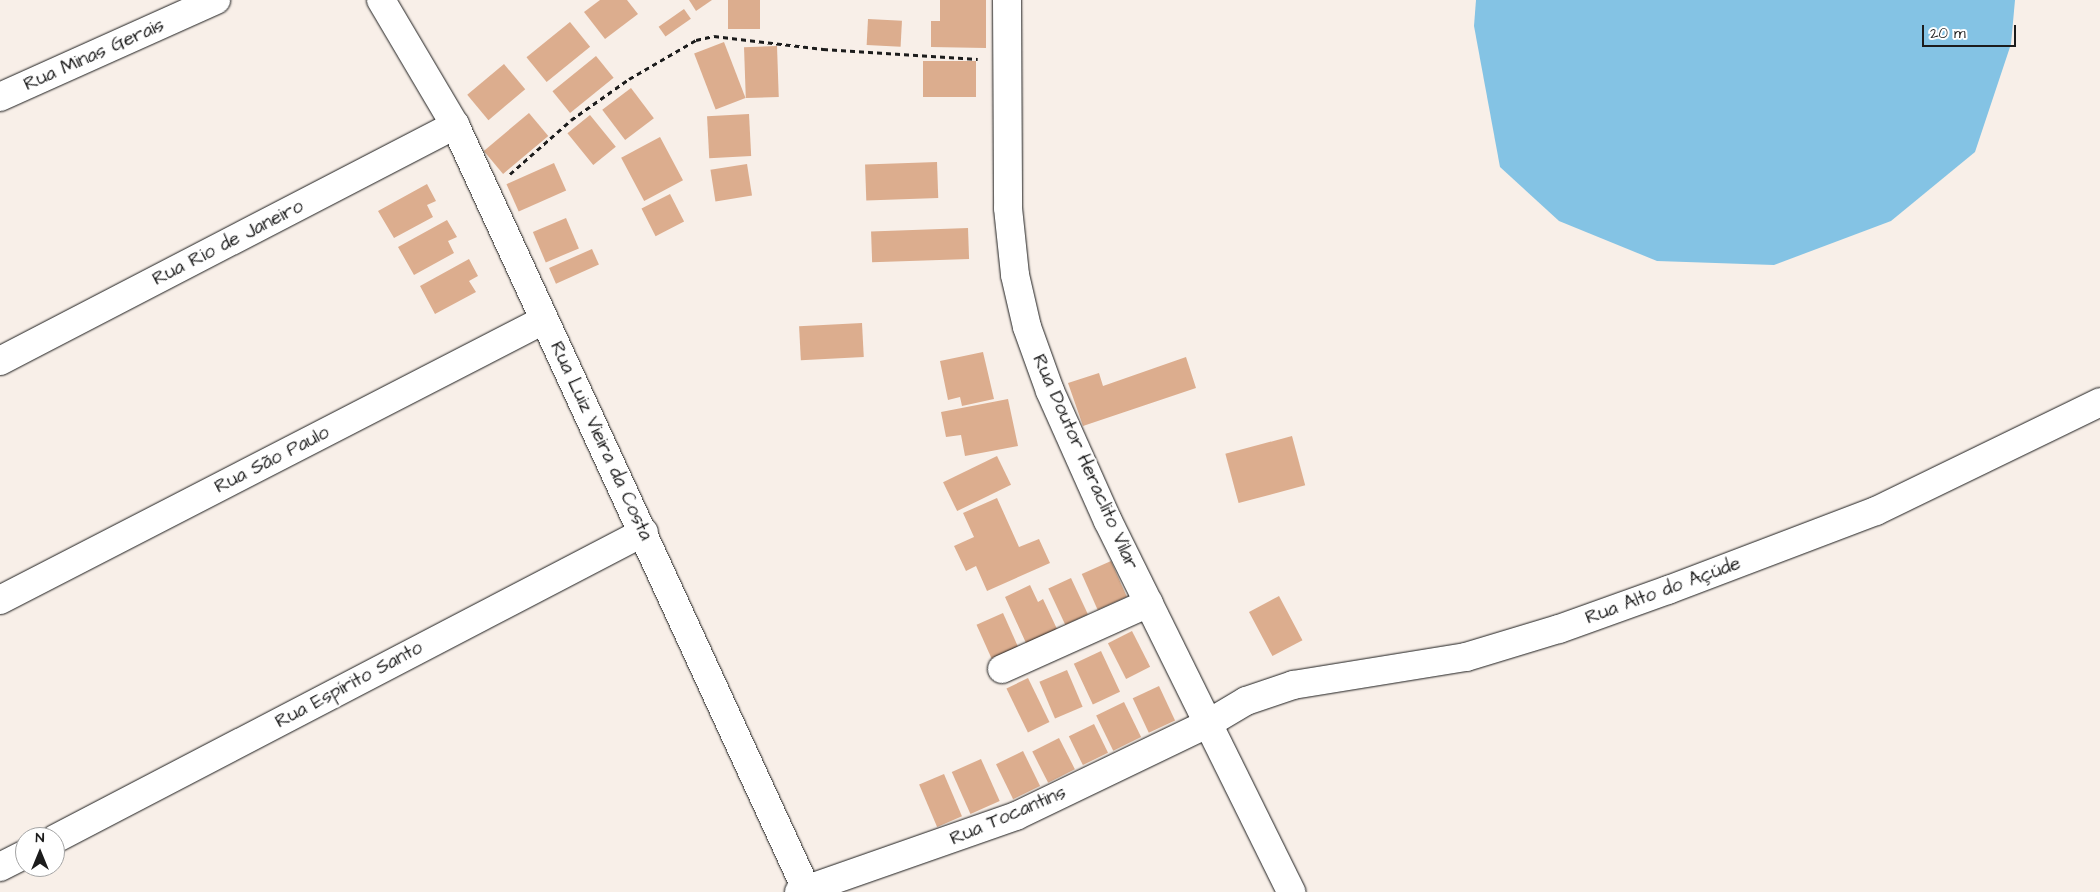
<!DOCTYPE html>
<meta charset="utf-8">
<style>
body{margin:0}
#map{position:relative;width:2100px;height:892px;overflow:hidden;background:#f8efe8;font-family:"Architects Daughter",sans-serif}
div>[style]{position:absolute}
[style*='--x']{left:calc(var(--x)*1px);top:calc(var(--y)*1px);width:calc(var(--w)*1px);rotate:calc(var(--a)*1deg)}
.water>*{inset:0;background:#84c3e4}
.building>*{inset:0;background:#dcad8e;transform-origin:0 0}
.path>*{height:3px;margin-top:-1.5px;transform-origin:0;background:repeating-linear-gradient(90deg,#1c1c1c 0 5px,transparent 0 9px)}
.roads{filter:drop-shadow(0 0 1px #1c1c1c) drop-shadow(0 0 1px #1c1c1c)}
.street>*{height:28px;margin:-14px;padding:0 14px;transform-origin:14px;border-radius:14px;background:#fff}
span{translate:-50% -50%;white-space:nowrap;text-align:center;line-height:1.15;-webkit-text-stroke:4px #fff;paint-order:stroke}
.street-label{font-size:19px;color:#1c1c1c}
.north{position:absolute;left:15px;top:827px;width:50px;height:50px;box-sizing:border-box;background:#fff;border:1px solid #a4a4a4;border-radius:50%;rotate:0deg;font-size:14px;font-weight:700;line-height:20px;text-align:center;color:#1c1c1c}
.north::after{content:'';display:block;margin:auto;width:18px;height:22px;background:#1c1c1c;clip-path:polygon(50% 0,100% 100%,50% 72%,0 100%)}
.scale{position:absolute;left:1922px;top:25px;width:94px;height:22px;box-sizing:border-box;border:2px solid #1c1c1c;border-top:0;padding-left:6px;font-size:15px;line-height:18px;white-space:nowrap;color:#1c1c1c;-webkit-text-stroke:4px #fff;paint-order:stroke}
</style>
<div id="map">
<div class="water">
<i style="clip-path:polygon(1476px 0,2015px 0,2011px 44px,1975px 152px,1891px 221px,1774px 265px,1657px 261px,1559px 221px,1500px 167px,1474px 26px)"></i>
</div>
<div class="building">
<i style="clip-path:polygon(600px 0,627px 0,638px 14px,605px 39px,584px 12px)"></i>
<i style="clip-path:polygon(689px 0,712px 0,696px 11px)"></i>
<i style="left:728px;top:0;width:32px;height:29px"></i>
<i style="clip-path:polygon(940px 0,986px 0,986px 48px,931px 47px,931px 21px,940px 21px)"></i>
<i style="left:684px;top:9px;width:12px;height:31px;rotate:55deg"></i>
<i style="left:868px;top:19px;width:34px;height:26px;rotate:3deg"></i>
<i style="left:570px;top:22px;width:32px;height:56px;rotate:51deg"></i>
<i style="left:724px;top:42px;width:60px;height:32px;rotate:69deg"></i>
<i style="left:777px;top:46px;width:51px;height:33px;rotate:88deg"></i>
<i style="left:596px;top:56px;width:28px;height:56px;rotate:51deg"></i>
<i style="left:923px;top:61px;width:53px;height:36px"></i>
<i style="left:504px;top:64px;width:33px;height:48px;rotate:50deg"></i>
<i style="left:631px;top:88px;width:38px;height:36px;rotate:53deg"></i>
<i style="left:529px;top:113px;width:30px;height:59px;rotate:50deg"></i>
<i style="left:749px;top:114px;width:42px;height:42px;rotate:87deg"></i>
<i style="left:590px;top:115px;width:41px;height:29px;rotate:51deg"></i>
<i style="left:660px;top:137px;width:49px;height:44px;rotate:62deg"></i>
<i style="left:937px;top:162px;width:36px;height:72px;rotate:88deg"></i>
<i style="left:554px;top:163px;width:30px;height:52px;rotate:66deg"></i>
<i style="left:747px;top:164px;width:32px;height:37px;rotate:81deg"></i>
<i style="clip-path:polygon(427px 184px,436px 201px,427px 205px,433px 217px,394px 238px,378px 211px)"></i>
<i style="left:670px;top:194px;width:31px;height:32px;rotate:63deg"></i>
<i style="left:566px;top:218px;width:33px;height:36px;rotate:67deg"></i>
<i style="clip-path:polygon(447px 220px,457px 237px,448px 241px,454px 253px,414px 275px,398px 247px)"></i>
<i style="left:968px;top:228px;width:31px;height:97px;rotate:88deg"></i>
<i style="left:592px;top:249px;width:17px;height:47px;rotate:66deg"></i>
<i style="clip-path:polygon(469px 259px,478px 276px,469px 281px,476px 292px,435px 314px,420px 286px)"></i>
<i style="left:862px;top:323px;width:34px;height:63px;rotate:87deg"></i>
<i style="clip-path:polygon(983px 352px,994px 399px,962px 406px,960px 397px,948px 400px,940px 361px)"></i>
<i style="clip-path:polygon(1186px 357px,1196px 388px,1083px 426px,1068px 383px,1099px 373px,1103px 386px)"></i>
<i style="clip-path:polygon(1008px 399px,1018px 446px,965px 456px,961px 435px,946px 437px,941px 412px)"></i>
<i style="left:1292px;top:436px;width:51px;height:69px;rotate:75deg"></i>
<i style="left:997px;top:456px;width:32px;height:60px;rotate:64deg"></i>
<i style="clip-path:polygon(997px 498px,1019px 547px,1039px 539px,1050px 563px,987px 591px,976px 566px,966px 571px,954px 546px,974px 537px,963px 513px)"></i>
<i style="left:1111px;top:561px;width:39px;height:32px;rotate:66deg"></i>
<i style="left:1071px;top:578px;width:40px;height:25px;rotate:65deg"></i>
<i style="clip-path:polygon(1030px 585px,1038px 602px,1043px 599px,1057px 629px,1026px 643px,1005px 597px)"></i>
<i style="left:1279px;top:596px;width:50px;height:34px;rotate:62deg"></i>
<i style="left:1003px;top:613px;width:37px;height:29px;rotate:66deg"></i>
<i style="left:1132px;top:631px;width:40px;height:27px;rotate:63deg"></i>
<i style="left:1101px;top:651px;width:45px;height:30px;rotate:65deg"></i>
<i style="left:1067px;top:670px;width:40px;height:30px;rotate:67deg"></i>
<i style="left:1028px;top:678px;width:49px;height:24px;rotate:64deg"></i>
<i style="left:1159px;top:686px;width:38px;height:29px;rotate:65deg"></i>
<i style="left:1124px;top:702px;width:39px;height:31px;rotate:64deg"></i>
<i style="left:1094px;top:724px;width:32px;height:28px;rotate:64deg"></i>
<i style="left:1059px;top:738px;width:35px;height:30px;rotate:63deg"></i>
<i style="left:1023px;top:751px;width:39px;height:30px;rotate:64deg"></i>
<i style="left:981px;top:759px;width:46px;height:32px;rotate:66deg"></i>
<i style="left:944px;top:774px;width:46px;height:27px;rotate:67deg"></i>
</div>
<div class="path">
<i style="--x:510;--y:174;--w:81;--a:-41.5"></i>
<i style="--x:571;--y:120;--w:71;--a:-35.3"></i>
<i style="--x:629;--y:79;--w:78;--a:-30.2"></i>
<i style="--x:696;--y:40;--w:18;--a:-13"></i>
<i style="--x:714;--y:36;--w:110;--a:6.8"></i>
<i style="--x:823;--y:49;--w:155;--a:3.7"></i>
</div>
<div class="roads">
<div class="street">
<i style="--x:381;--y:0;--w:145;--a:59.4"></i>
<i style="--x:455;--y:125;--w:841;--a:65.32"></i>
<i style="--x:1007;--y:0;--w:208;--a:89.7"></i>
<i style="--x:1008;--y:208;--w:67;--a:84"></i>
<i style="--x:1015;--y:275;--w:53;--a:77"></i>
<i style="--x:1027;--y:327;--w:68;--a:70.2"></i>
<i style="--x:1050;--y:391;--w:142;--a:66"></i>
<i style="--x:1108;--y:521;--w:414;--a:63.7"></i>
<i style="--x:0;--y:97;--w:237;--a:-24.2"></i>
<i style="--x:0;--y:361;--w:513;--a:-27.41"></i>
<i style="--x:0;--y:600;--w:612;--a:-27.24"></i>
<i style="--x:1002;--y:669;--w:161;--a:-24.2"></i>
<i style="--x:55;--y:839;--w:664;--a:-27.53"></i>
<i style="--x:0;--y:867;--w:28;--a:-27"></i>
<i style="--x:799;--y:892;--w:230;--a:-19.3"></i>
<i style="--x:1016;--y:816;--w:214;--a:-25.7"></i>
<i style="--x:1209;--y:723;--w:43;--a:-30.7"></i>
<i style="--x:1246;--y:701;--w:50;--a:-18.8"></i>
<i style="--x:1293;--y:685;--w:175;--a:-9.2"></i>
<i style="--x:1466;--y:657;--w:97;--a:-16.8"></i>
<i style="--x:1559;--y:629;--w:116;--a:-19.7"></i>
<i style="--x:1668;--y:590;--w:222;--a:-20.8"></i>
<i style="--x:1876;--y:511;--w:249;--a:-25.9"></i>
</div>
</div>
<div class="street-label">
<span style="left:94px;top:55px;rotate:-24deg">Rua Minas Gerais</span>
<span style="left:228px;top:243px;rotate:-27deg">Rua Rio de Janeiro</span>
<span style="left:601px;top:441px;rotate:65deg">Rua Luiz Vieira da Costa</span>
<span style="left:272px;top:460px;rotate:-27deg">Rua São Paulo</span>
<span style="left:1085px;top:462px;rotate:66deg">Rua Doutor Heraclito Vilar</span>
<span style="left:1663px;top:591px;rotate:-20deg">Rua Alto do Açúde</span>
<span style="left:349px;top:685px;rotate:-28deg">Rua Espírito Santo</span>
<span style="left:1008px;top:816px;rotate:-23deg">Rua Tocantins</span>
</div>
<div class="north">N</div>
<div class="scale">20 m</div>
</div>
